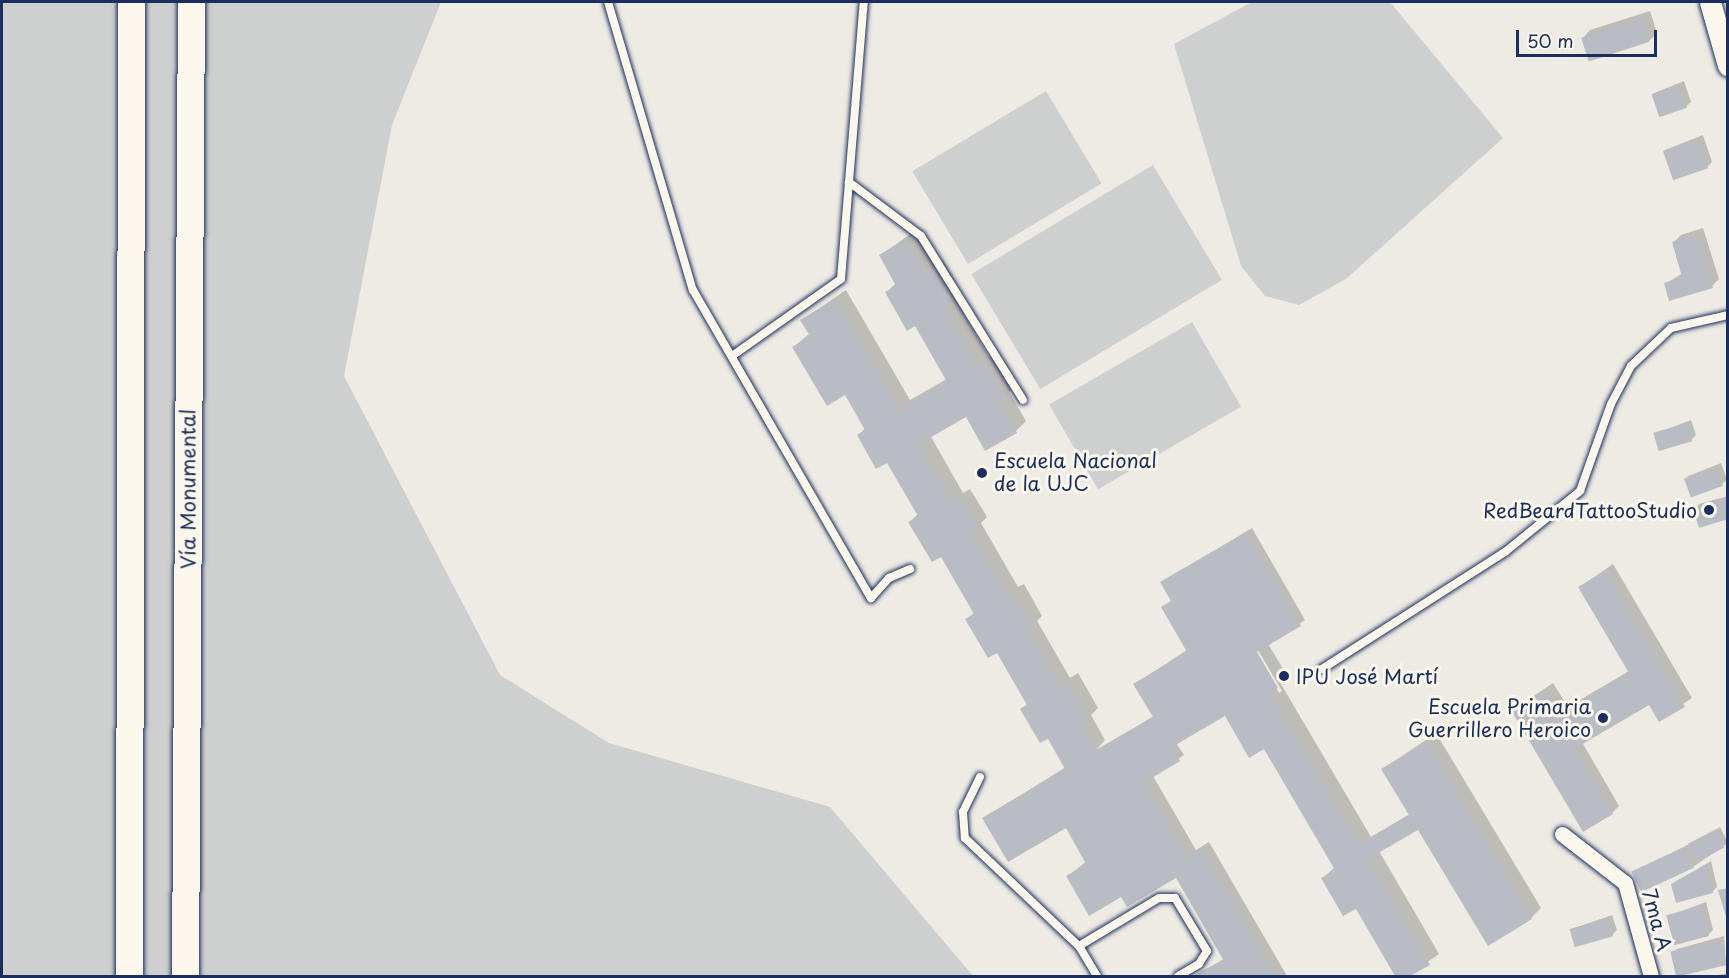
<!DOCTYPE html>
<meta charset="utf-8">
<style>
body{margin:0}
#map{position:relative;width:1729px;height:978px;overflow:hidden;background:#eeebe4;font-family:"Playpen Sans",sans-serif}
div>[style]{position:absolute}
[style*='--x']{left:calc(var(--x)*1px);top:calc(var(--y)*1px);width:calc(var(--w)*1px);rotate:calc(var(--a)*1deg)}
.green>*{inset:0;background:#cecfcf;transform-origin:0 0}
.shadow>*{inset:0;background:#0003}
.building>*{inset:0;background:#b9bcc3;transform-origin:0 0}
.roads{filter:drop-shadow(0 0 2px #1b2f5e) drop-shadow(0 0 2px #1b2f5e)}
.service>*{height:8px;margin:-4px;padding:0 4px;transform-origin:4px;border-radius:4px;background:#fbf7ec}
.minor>*{height:15px;margin:-7.5px;padding:0 7.5px;transform-origin:7.5px;border-radius:7.5px;background:#fbf7ec}
.secondary>*{height:21px;margin:-10.5px;padding:0 10.5px;transform-origin:10.5px;border-radius:10.5px;background:#fbf7ec}
.motorway>*{height:27px;margin:-13.5px;padding:0 13.5px;transform-origin:13.5px;border-radius:13.5px;background:#fbf7ec}
.dots>*{width:16px;height:16px;translate:-50% -50%;box-sizing:border-box;border:3px solid #fbf7ec;border-radius:50%}
span{translate:-50% -50%;white-space:nowrap;text-align:center;line-height:1.15;-webkit-text-stroke:6px #fbf7ec;paint-order:stroke}
.poi-label{font-size:20px;color:#1b2f5e}
.left{translate:0 -50%;text-align:left}
.right{translate:-100% -50%;text-align:right}
.street-label{font-size:20px;color:#1b2f5e}
.frame{position:absolute;inset:0;border:3px solid #1b2f5e;pointer-events:none}
.scale{position:absolute;left:1516px;top:30px;width:141px;height:27px;box-sizing:border-box;border:3px solid #1b2f5e;border-top:0;padding-left:8px;font-size:18px;line-height:21px;white-space:nowrap;color:#1b2f5e;-webkit-text-stroke:4px #fbf7ec;paint-order:stroke}
</style>
<div id="map">
<div class="green">
<i style="clip-path:polygon(2px 2px,441px 2px,392px 125px,344px 376px,500px 675px,609px 743px,830px 807px,973px 976px,2px 976px)"></i>
<i style="clip-path:polygon(1252px 2px,1390px 2px,1503px 138px,1346px 279px,1299px 305px,1265px 296px,1241px 266px,1174px 44px)"></i>
<i style="left:1046px;top:91px;width:108px;height:156px;rotate:59deg"></i>
<i style="left:1153px;top:165px;width:134px;height:212px;rotate:59deg"></i>
<i style="left:1192px;top:322px;width:98px;height:165px;rotate:60deg"></i>
</div>
<div class="shadow">
<i style="clip-path:polygon(1650px 11px,1657px 33px,1649px 41px,1583px 38px,1590px 30px)"></i>
<i style="clip-path:polygon(1684px 81px,1691px 102px,1686px 107px,1652px 94px)"></i>
<i style="clip-path:polygon(1703px 135px,1712px 162px,1707px 167px,1665px 150px)"></i>
<i style="clip-path:polygon(1703px 228px,1719px 279px,1712px 286px,1665px 284px,1683px 273px,1673px 243px,1681px 235px)"></i>
<i style="clip-path:polygon(evenodd,916px 230px,936px 265px,943px 260px,961px 293px,955px 299px,989px 357px,995px 354px,1014px 387px,1009px 392px,1026px 421px,1016px 431px,966px 415px,930px 435px,963px 493px,970px 489px,987px 517px,981px 523px,1018px 587px,1024px 584px,1042px 616px,1037px 621px,1070px 678px,1078px 673px,1098px 708px,1091px 715px,1105px 740px,1096px 750px,1154px 716px,1135px 684px,1187px 650px,1163px 607px,1172px 600px,1162px 583px,1252px 528px,1305px 620px,1268px 644px,1288px 677px,1281px 684px,1371px 837px,1410px 814px,1383px 769px,1436px 733px,1541px 908px,1531px 918px,1418px 828px,1379px 851px,1439px 954px,1407px 976px,1397px 976px,1356px 907px,1323px 878px,1335px 867px,1265px 747px,1225px 714px,1176px 743px,1184px 755px,1153px 776px,1196px 850px,1209px 842px,1287px 976px,1193px 976px,1224px 959px,1176px 876px,1122px 895px,1068px 876px,1087px 861px,1072px 824px,984px 818px,1066px 767px,1048px 737px,1022px 709px,1028px 703px,998px 651px,967px 619px,975px 612px,941px 555px,910px 522px,918px 514px,888px 461px,859px 435px,865px 428px,845px 393px,794px 347px,810px 333px,802px 320px,846px 290px,910px 400px,947px 379px,916px 324px,887px 292px,896px 283px,881px 255px,916px 230px,1254px 650px,1258px 650px,1282px 691px,1279px 693px,1254px 650px)"></i>
<i style="clip-path:polygon(1691px 420px,1696px 435px,1691px 440px,1655px 434px)"></i>
<i style="clip-path:polygon(1721px 463px,1727px 480px,1722px 484px,1686px 477px)"></i>
<i style="clip-path:polygon(1728px 496px,1728px 517px,1695px 509px,1699px 504px)"></i>
<i style="clip-path:polygon(1613px 564px,1692px 698px,1659px 720px,1649px 703px,1582px 742px,1619px 806px,1612px 813px,1513px 710px,1553px 683px,1568px 707px,1629px 671px,1580px 587px)"></i>
<i style="clip-path:polygon(1720px 827px,1728px 843px,1693px 867px,1634px 874px)"></i>
<i style="clip-path:polygon(1711px 861px,1717px 887px,1712px 892px,1673px 885px)"></i>
<i style="clip-path:polygon(1706px 902px,1713px 930px,1708px 935px,1668px 916px)"></i>
<i style="clip-path:polygon(1612px 915px,1617px 930px,1612px 935px,1572px 929px)"></i>
<i style="clip-path:polygon(1724px 936px,1726px 964px,1679px 976px,1672px 954px,1677px 949px)"></i>
<i style="clip-path:polygon(1728px 973px,1728px 976px,1714px 976px)"></i>
</div>
<div class="building">
<i style="left:1642px;top:18px;width:25px;height:64px;rotate:72deg"></i>
<i style="left:1679px;top:85px;width:24px;height:29px;rotate:71deg"></i>
<i style="left:1698px;top:139px;width:31px;height:37px;rotate:71deg"></i>
<i style="clip-path:polygon(1696px 235px,1713px 288px,1669px 301px,1664px 283px,1682px 277px,1672px 242px)"></i>
<i style="clip-path:polygon(906px 239px,925px 274px,933px 269px,952px 304px,945px 308px,978px 366px,985px 363px,1005px 398px,999px 401px,1017px 433px,985px 451px,966px 417px,919px 444px,953px 502px,960px 498px,978px 529px,971px 533px,1008px 596px,1013px 593px,1033px 627px,1027px 631px,1060px 687px,1067px 682px,1089px 720px,1081px 724px,1096px 751px,1153px 717px,1133px 684px,1187px 652px,1161px 607px,1171px 601px,1160px 582px,1246px 532px,1301px 626px,1257px 652px,1278px 688px,1270px 693px,1359px 844px,1409px 815px,1381px 769px,1426px 742px,1532px 919px,1488px 946px,1418px 830px,1368px 859px,1430px 965px,1410px 976px,1395px 976px,1356px 909px,1343px 916px,1321px 878px,1335px 870px,1264px 749px,1249px 758px,1225px 716px,1172px 747px,1180px 761px,1145px 782px,1188px 857px,1202px 849px,1276px 976px,1196px 976px,1224px 961px,1176px 878px,1127px 907px,1121px 897px,1089px 916px,1066px 876px,1086px 864px,1066px 828px,1008px 862px,982px 818px,1065px 769px,1048px 739px,1040px 743px,1020px 709px,1027px 705px,997px 653px,988px 658px,965px 619px,974px 614px,941px 557px,932px 562px,908px 522px,918px 516px,887px 463px,876px 469px,857px 435px,865px 430px,845px 395px,827px 406px,792px 347px,810px 336px,800px 320px,836px 299px,899px 409px,947px 382px,915px 326px,907px 331px,885px 292px,896px 286px,879px 255px)"></i>
<i style="left:1687px;top:423px;width:19px;height:35px;rotate:74deg"></i>
<i style="left:1716px;top:467px;width:20px;height:34px;rotate:70deg"></i>
<i style="clip-path:polygon(1727px 498px,1728px 519px,1699px 528px,1693px 509px)"></i>
<i style="clip-path:polygon(1605px 571px,1685px 707px,1659px 722px,1649px 705px,1574px 749px,1613px 814px,1583px 832px,1511px 710px,1545px 690px,1560px 713px,1629px 673px,1578px 587px)"></i>
<i style="left:1715px;top:830px;width:20px;height:30px;rotate:63deg"></i>
<i style="left:1684px;top:847px;width:23px;height:58px;rotate:65deg"></i>
<i style="clip-path:polygon(1706px 864px,1713px 893px,1676px 903px,1671px 884px)"></i>
<i style="clip-path:polygon(1728px 888px,1728px 920px,1727px 920px,1718px 890px)"></i>
<i style="left:1701px;top:906px;width:31px;height:36px;rotate:75deg"></i>
<i style="left:1608px;top:918px;width:19px;height:40px;rotate:74deg"></i>
<i style="left:1720px;top:940px;width:26px;height:51px;rotate:77deg"></i>
</div>
<div class="roads">
<div class="service">
<i style="--x:608;--y:2;--w:300;--a:73.6"></i>
<i style="--x:693;--y:290;--w:356;--a:60"></i>
<i style="--x:871;--y:598;--w:27;--a:-48"></i>
<i style="--x:889;--y:578;--w:23;--a:-23"></i>
<i style="--x:849;--y:182;--w:90;--a:36.9"></i>
<i style="--x:921;--y:236;--w:193;--a:58.1"></i>
<i style="--x:732;--y:356;--w:133;--a:-35.2"></i>
<i style="--x:841;--y:279;--w:278;--a:-85.3"></i>
<i style="--x:1322;--y:669;--w:217;--a:-32.6"></i>
<i style="--x:1505;--y:552;--w:97;--a:-39.1"></i>
<i style="--x:1580;--y:491;--w:92;--a:-70.4"></i>
<i style="--x:1611;--y:404;--w:43;--a:-62.2"></i>
<i style="--x:1631;--y:366;--w:55;--a:-43.5"></i>
<i style="--x:1671;--y:328;--w:58;--a:-12.8"></i>
<i style="--x:980;--y:777;--w:39;--a:116"></i>
<i style="--x:963;--y:812;--w:26;--a:86"></i>
<i style="--x:965;--y:838;--w:157;--a:43.5"></i>
<i style="--x:1079;--y:946;--w:35;--a:59"></i>
<i style="--x:1079;--y:946;--w:93;--a:-31"></i>
<i style="--x:1159;--y:898;--w:16;--a:0"></i>
<i style="--x:1175;--y:898;--w:62;--a:58.9"></i>
<i style="--x:1207;--y:951;--w:15;--a:122"></i>
<i style="--x:1199;--y:964;--w:24;--a:150"></i>
</div>
<div class="minor">
<i style="--x:1562;--y:834;--w:80;--a:37.9"></i>
<i style="--x:1625;--y:883;--w:97;--a:74.4"></i>
</div>
<div class="secondary">
<i style="--x:1710;--y:2;--w:66;--a:74.1"></i>
</div>
<div class="motorway">
<i style="--x:129;--y:976;--w:974;--a:-89.88"></i>
<i style="--x:185;--y:976;--w:974;--a:-89.65"></i>
</div>
</div>
<div class="dots">
<i style="left:982px;top:473px;background:#1b2f5e"></i>
<i style="left:1709px;top:510px;background:#1b2f5e"></i>
<i style="left:1284px;top:676px;background:#1b2f5e"></i>
<i style="left:1603px;top:718px;background:#1b2f5e"></i>
</div>
<div class="poi-label">
<span class="left" style="left:994px;top:472px">Escuela Nacional<br>de la UJC</span>
<span class="right" style="left:1697px;top:510px">RedBeardTattooStudio</span>
<span class="left" style="left:1296px;top:676px">IPU José Martí</span>
<span class="right" style="left:1591px;top:718px">Escuela Primaria<br>Guerrillero Heroico</span>
</div>
<div class="street-label">
<span style="left:188px;top:489px;rotate:-90deg">Vía Monumental</span>
<span style="left:1657px;top:920px;rotate:75deg">7ma A</span>
</div>
<div class="frame"></div>
<div class="scale">50 m</div>
</div>
